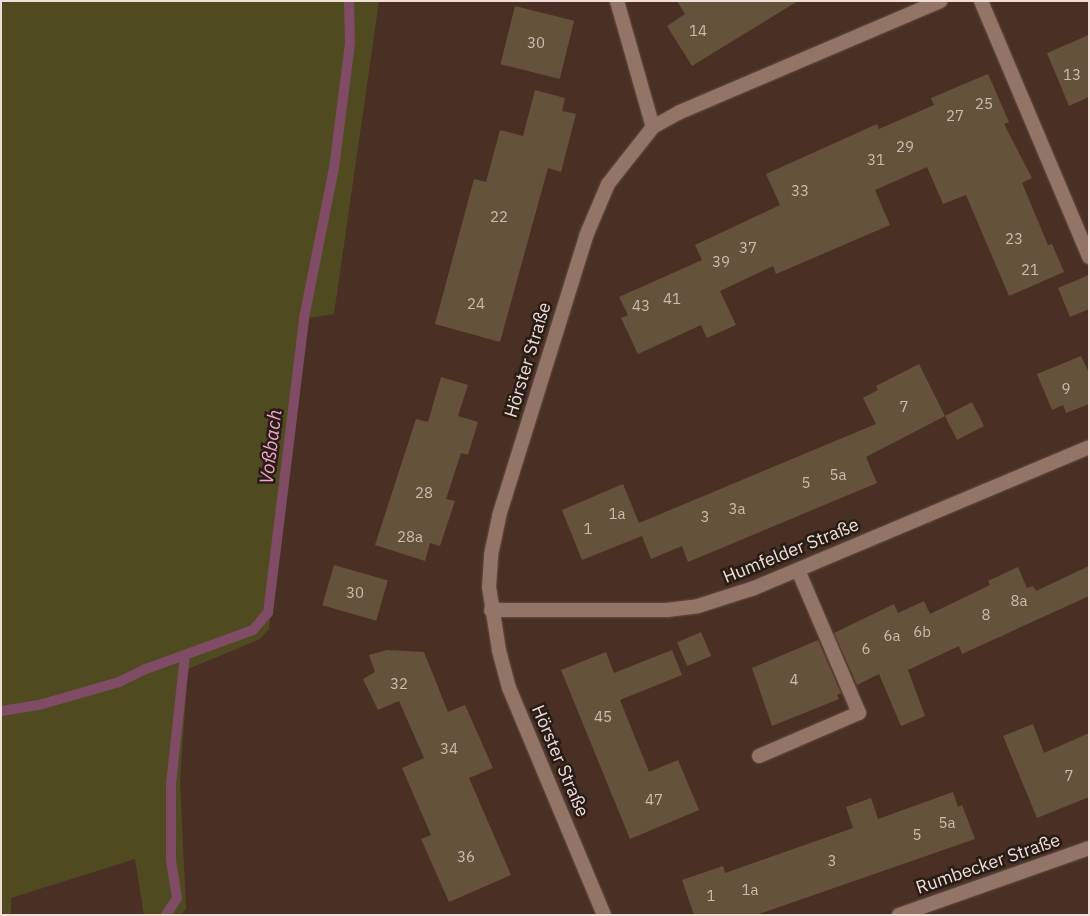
<!DOCTYPE html>
<meta charset="utf-8">
<style>
body{margin:0}
#map{position:relative;width:1090px;height:916px;overflow:hidden;background:#4a3024;font-family:"IBM Plex Sans",sans-serif}
div>[style]{position:absolute}
[style*='--x']{left:calc(var(--x)*1px);top:calc(var(--y)*1px);width:calc(var(--w)*1px);rotate:calc(var(--a)*1deg)}
.green>*{inset:0;background:#504a20}
.stream>*{height:10px;margin:-5px;padding:0 5px;transform-origin:5px;border-radius:5px;background:#7f4b65}
.building>*{inset:0;background:#65523b;transform-origin:0 0}
.roads{filter:drop-shadow(0 0 1px #654f45) drop-shadow(0 0 1px #654f45)}
.service>*{height:14px;margin:-7px;padding:0 7px;transform-origin:7px;border-radius:7px;background:#937567}
.minor>*{height:14px;margin:-7px;padding:0 7px;transform-origin:7px;border-radius:7px;background:#937567}
span{translate:-50% -50%;white-space:nowrap;text-align:center;line-height:1.15;-webkit-text-stroke:5px #281c16;paint-order:stroke}
.number-label{font-size:15px;color:#cdbbb0}
.number-label span{-webkit-text-stroke-width:0}
.street-label{font-size:18px;color:#f0ded7}
.water-label{font-size:19px;color:#f7a5ce;font-style:italic}
.frame{position:absolute;inset:0;border:2px solid #f0ded7;pointer-events:none}
</style>
<div id="map">
<div class="green">
<i style="clip-path:polygon(1px 1px,379px 1px,334px 314px,302px 319px,269px 629px,260px 639px,188px 669px,180px 781px,186px 908px,181px 915px,144px 915px,135px 859px,11px 898px,11px 915px,1px 915px)"></i>
</div>
<div class="stream">
<i style="--x:1;--y:711;--w:38;--a:-9"></i>
<i style="--x:39;--y:705;--w:83;--a:-16"></i>
<i style="--x:119;--y:682;--w:30;--a:-26"></i>
<i style="--x:146;--y:669;--w:114;--a:-20"></i>
<i style="--x:253;--y:630;--w:23;--a:-49"></i>
<i style="--x:268;--y:613;--w:297;--a:-83"></i>
<i style="--x:304;--y:318;--w:153;--a:-78.7"></i>
<i style="--x:334;--y:168;--w:126;--a:-82.7"></i>
<i style="--x:350;--y:43;--w:42;--a:-91.4"></i>
<i style="--x:166;--y:915;--w:20;--a:-57"></i>
<i style="--x:177;--y:898;--w:39;--a:-99"></i>
<i style="--x:171;--y:859;--w:75;--a:-90"></i>
<i style="--x:171;--y:784;--w:129;--a:-83.8"></i>
</div>
<div class="building">
<i style="clip-path:polygon(677px 1px,798px 1px,692px 66px,667px 26px,685px 14px)"></i>
<i style="left:515px;top:6px;width:61px;height:60px;rotate:14deg"></i>
<i style="clip-path:polygon(1089px 35px,1089px 97px,1069px 106px,1047px 53px)"></i>
<i style="clip-path:polygon(988px 74px,1009px 122px,1004px 124px,1032px 178px,1022px 183px,1048px 245px,1052px 244px,1064px 272px,1009px 296px,966px 195px,943px 204px,927px 167px,875px 190px,890px 225px,776px 274px,773px 266px,720px 291px,736px 325px,707px 338px,701px 325px,638px 354px,621px 318px,628px 315px,619px 297px,702px 260px,695px 245px,780px 205px,766px 174px,877px 124px,879px 129px,934px 105px,931px 98px)"></i>
<i style="clip-path:polygon(535px 90px,565px 98px,562px 111px,576px 114px,561px 172px,548px 168px,500px 342px,435px 324px,474px 179px,486px 182px,500px 130px,523px 136px)"></i>
<i style="clip-path:polygon(1089px 275px,1089px 309px,1070px 317px,1058px 288px)"></i>
<i style="clip-path:polygon(1081px 356px,1089px 373px,1089px 404px,1066px 413px,1063px 405px,1052px 410px,1037px 374px)"></i>
<i style="clip-path:polygon(919px 364px,945px 416px,972px 402px,984px 426px,957px 440px,945px 416px,866px 457px,877px 483px,688px 562px,682px 546px,651px 559px,642px 536px,582px 560px,562px 510px,623px 484px,639px 523px,876px 424px,863px 398px,878px 390px,876px 386px)"></i>
<i style="clip-path:polygon(441px 377px,468px 385px,458px 416px,478px 422px,468px 455px,461px 453px,446px 499px,455px 501px,440px 546px,430px 543px,425px 561px,375px 545px,416px 419px,428px 422px)"></i>
<i style="left:334px;top:565px;width:56px;height:42px;rotate:16deg"></i>
<i style="clip-path:polygon(1089px 566px,1089px 596px,962px 654px,959px 646px,908px 670px,925px 716px,901px 726px,879px 674px,857px 685px,834px 633px,894px 604px,898px 613px,924px 601px,930px 614px,990px 585px,988px 581px,1018px 567px,1027px 588px,1033px 586px,1036px 591px)"></i>
<i style="left:701px;top:632px;width:26px;height:26px;rotate:67deg"></i>
<i style="clip-path:polygon(818px 640px,841px 693px,837px 695px,839px 699px,772px 726px,752px 668px)"></i>
<i style="clip-path:polygon(387px 650px,424px 652px,448px 712px,465px 705px,493px 768px,469px 778px,511px 875px,449px 902px,421px 839px,431px 835px,402px 768px,424px 758px,399px 701px,378px 710px,363px 679px,375px 672px,369px 655px)"></i>
<i style="clip-path:polygon(672px 650px,682px 675px,620px 700px,649px 772px,678px 760px,699px 810px,630px 839px,561px 670px,606px 652px,614px 673px)"></i>
<i style="clip-path:polygon(1033px 724px,1044px 753px,1089px 733px,1089px 797px,1037px 818px,1003px 736px)"></i>
<i style="clip-path:polygon(953px 792px,958px 807px,962px 805px,975px 839px,756px 915px,694px 915px,682px 880px,723px 866px,725px 873px,853px 828px,846px 807px,871px 798px,878px 819px)"></i>
</div>
<div class="roads">
<div class="service">
<i style="--x:981;--y:1;--w:278;--a:67.1"></i>
<i style="--x:759;--y:756;--w:109;--a:-23.3"></i>
<i style="--x:859;--y:713;--w:155;--a:-113.1"></i>
</div>
<div class="minor">
<i style="--x:617;--y:1;--w:131;--a:74.1"></i>
<i style="--x:491;--y:610;--w:176;--a:0"></i>
<i style="--x:667;--y:610;--w:31;--a:-7"></i>
<i style="--x:698;--y:606;--w:59;--a:-17.8"></i>
<i style="--x:754;--y:588;--w:363;--a:-22.8"></i>
<i style="--x:604;--y:915;--w:246;--a:-112.7"></i>
<i style="--x:509;--y:688;--w:39;--a:-105"></i>
<i style="--x:499;--y:650;--w:64;--a:-99"></i>
<i style="--x:489;--y:587;--w:32;--a:-86"></i>
<i style="--x:491;--y:555;--w:40;--a:-78"></i>
<i style="--x:499;--y:516;--w:293;--a:-72.7"></i>
<i style="--x:586;--y:236;--w:56;--a:-67.1"></i>
<i style="--x:608;--y:184;--w:73;--a:-51.7"></i>
<i style="--x:653;--y:127;--w:31;--a:-29"></i>
<i style="--x:680;--y:112;--w:283;--a:-23.1"></i>
<i style="--x:899;--y:915;--w:201;--a:-19.4"></i>
</div>
</div>
<div class="number-label">
<span style="left:698px;top:31px">14</span>
<span style="left:536px;top:43px">30</span>
<span style="left:1072px;top:75px">13</span>
<span style="left:984px;top:104px">25</span>
<span style="left:955px;top:116px">27</span>
<span style="left:905px;top:147px">29</span>
<span style="left:876px;top:160px">31</span>
<span style="left:800px;top:191px">33</span>
<span style="left:499px;top:217px">22</span>
<span style="left:1014px;top:239px">23</span>
<span style="left:748px;top:248px">37</span>
<span style="left:721px;top:262px">39</span>
<span style="left:1030px;top:270px">21</span>
<span style="left:672px;top:299px">41</span>
<span style="left:476px;top:304px">24</span>
<span style="left:641px;top:306px">43</span>
<span style="left:1066px;top:389px">9</span>
<span style="left:904px;top:407px">7</span>
<span style="left:838px;top:475px">5a</span>
<span style="left:806px;top:483px">5</span>
<span style="left:424px;top:493px">28</span>
<span style="left:737px;top:509px">3a</span>
<span style="left:617px;top:514px">1a</span>
<span style="left:705px;top:517px">3</span>
<span style="left:588px;top:529px">1</span>
<span style="left:410px;top:537px">28a</span>
<span style="left:355px;top:593px">30</span>
<span style="left:1019px;top:601px">8a</span>
<span style="left:986px;top:615px">8</span>
<span style="left:922px;top:632px">6b</span>
<span style="left:892px;top:636px">6a</span>
<span style="left:866px;top:649px">6</span>
<span style="left:794px;top:680px">4</span>
<span style="left:399px;top:684px">32</span>
<span style="left:603px;top:717px">45</span>
<span style="left:449px;top:749px">34</span>
<span style="left:1069px;top:776px">7</span>
<span style="left:654px;top:800px">47</span>
<span style="left:947px;top:823px">5a</span>
<span style="left:917px;top:835px">5</span>
<span style="left:466px;top:857px">36</span>
<span style="left:832px;top:861px">3</span>
<span style="left:750px;top:890px">1a</span>
<span style="left:711px;top:896px">1</span>
</div>
<div class="street-label">
<span style="left:528px;top:360px;rotate:-73deg">Hörster Straße</span>
<span style="left:791px;top:551px;rotate:-22deg">Humfelder Straße</span>
<span style="left:560px;top:761px;rotate:67deg">Hörster Straße</span>
<span style="left:988px;top:864px;rotate:-19deg">Rumbecker Straße</span>
</div>
<div class="water-label">
<span style="left:271px;top:447px;rotate:-83deg">Voßbach</span>
</div>
<div class="frame"></div>
</div>
